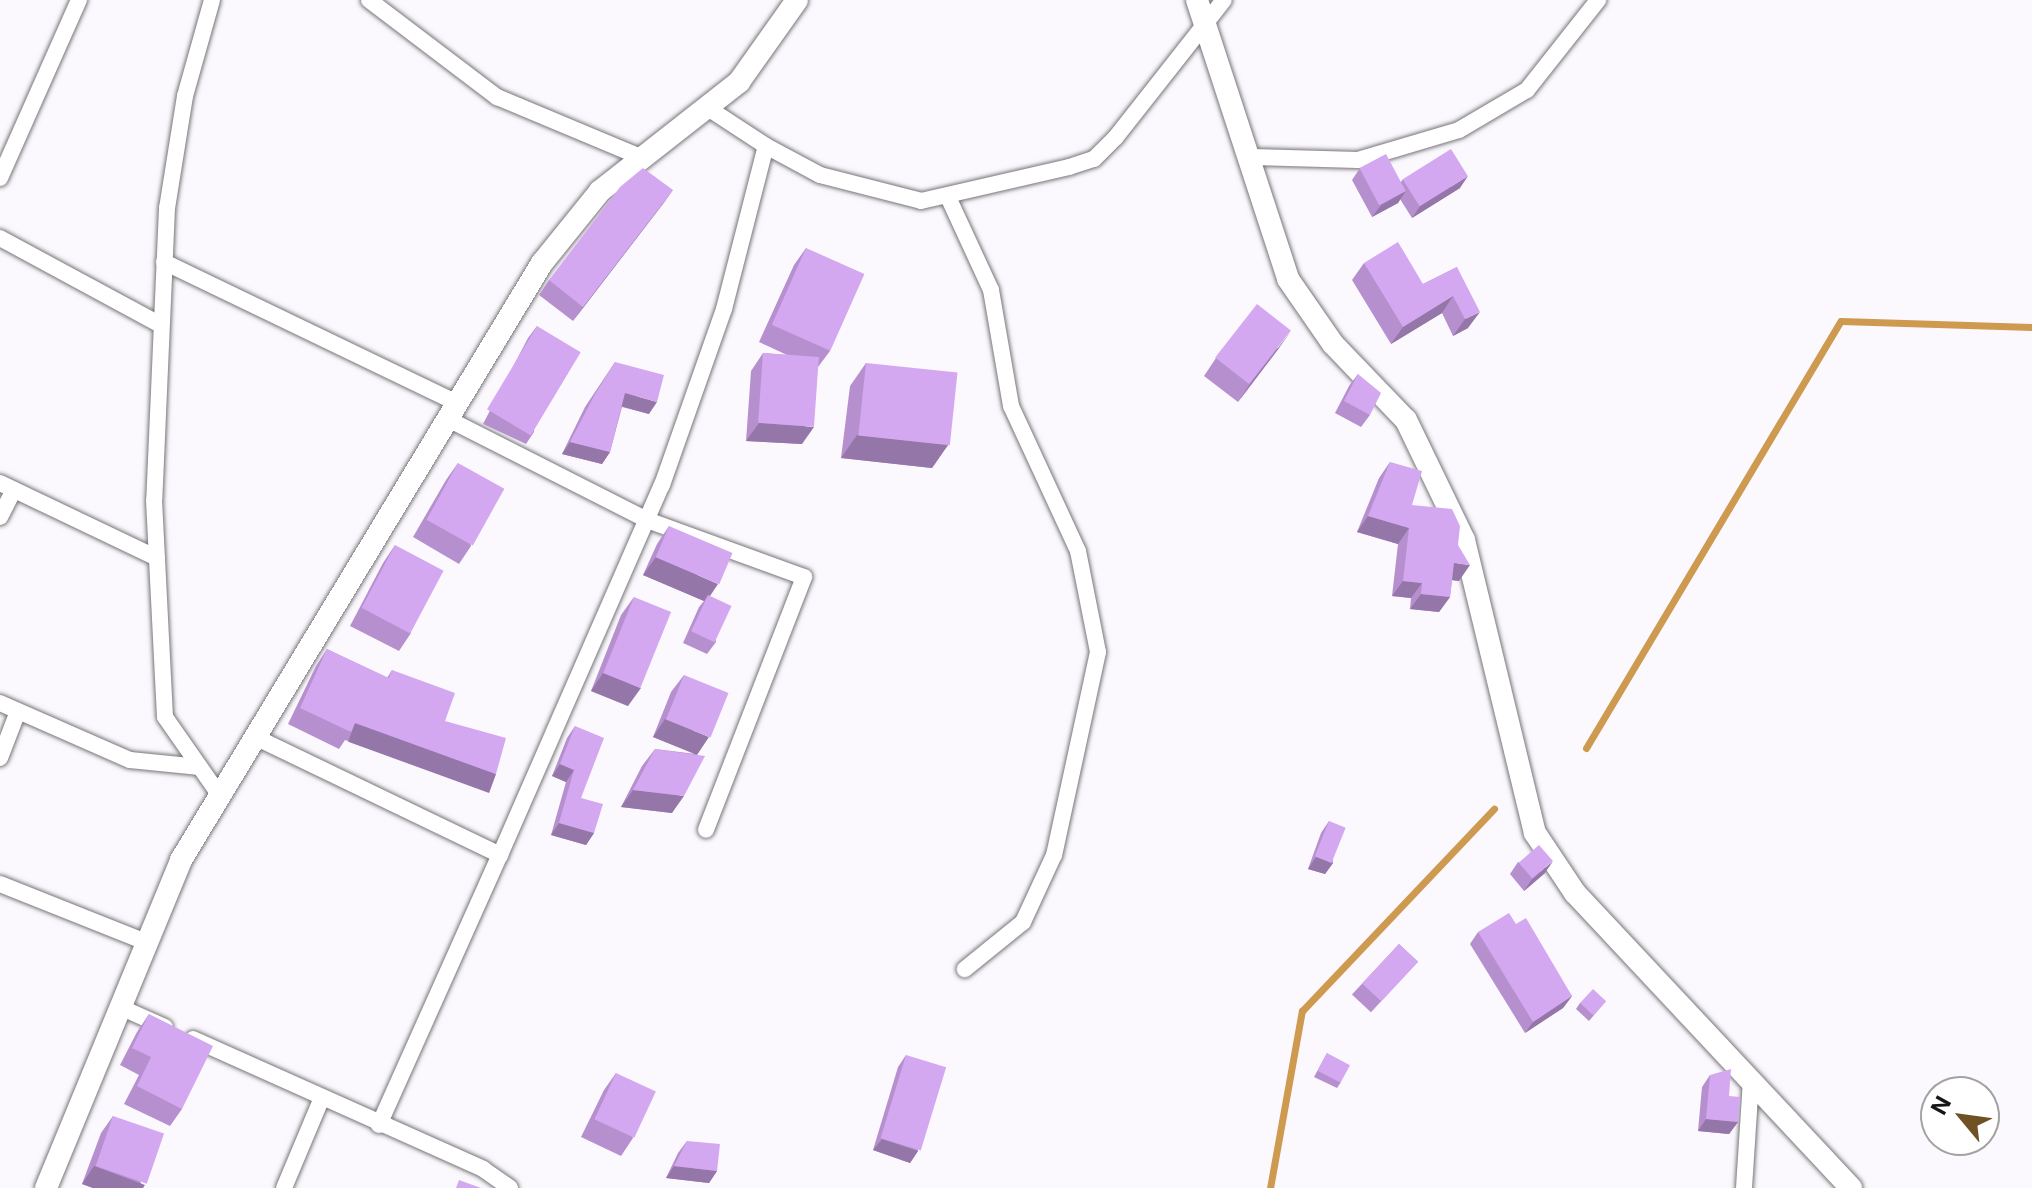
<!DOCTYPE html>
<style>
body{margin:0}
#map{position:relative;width:2032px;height:1188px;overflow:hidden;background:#fcf9fe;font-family:Inter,sans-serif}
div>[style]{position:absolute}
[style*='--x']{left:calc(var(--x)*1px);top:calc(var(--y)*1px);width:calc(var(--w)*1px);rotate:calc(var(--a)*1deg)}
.stream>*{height:7px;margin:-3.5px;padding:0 3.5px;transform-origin:3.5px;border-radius:3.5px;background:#ce9a50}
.roads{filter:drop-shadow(0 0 2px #777579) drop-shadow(0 0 2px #777579)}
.minor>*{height:16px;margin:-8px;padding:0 8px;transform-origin:8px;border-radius:8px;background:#fff}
.tertiary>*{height:22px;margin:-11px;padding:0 11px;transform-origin:11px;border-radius:11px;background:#fff}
.wall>*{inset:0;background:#b690ce;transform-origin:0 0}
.shaded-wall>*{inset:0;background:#9476a8;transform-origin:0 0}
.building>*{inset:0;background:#d4a8f0;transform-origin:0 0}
span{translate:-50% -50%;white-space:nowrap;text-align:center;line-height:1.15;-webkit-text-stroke:6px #fff;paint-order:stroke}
.north{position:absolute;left:1920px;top:1076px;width:80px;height:80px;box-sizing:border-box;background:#fff;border:2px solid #a2a2a2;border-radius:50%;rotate:299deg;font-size:22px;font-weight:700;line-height:32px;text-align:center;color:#171617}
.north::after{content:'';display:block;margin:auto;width:28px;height:36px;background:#6f5126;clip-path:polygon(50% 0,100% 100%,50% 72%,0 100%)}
</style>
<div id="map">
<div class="stream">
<i style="--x:1586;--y:748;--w:497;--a:-59.2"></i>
<i style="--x:1841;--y:321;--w:191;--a:1.8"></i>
<i style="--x:1270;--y:1188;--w:180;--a:-79.8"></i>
<i style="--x:1302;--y:1011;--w:279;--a:-46.5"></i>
</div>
<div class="roads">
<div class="minor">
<i style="--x:212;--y:0;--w:100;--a:105.7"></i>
<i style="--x:185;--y:96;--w:113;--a:99.1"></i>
<i style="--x:167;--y:208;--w:292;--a:92.5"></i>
<i style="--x:154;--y:500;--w:217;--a:87.1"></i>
<i style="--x:165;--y:717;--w:93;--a:55.1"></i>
<i style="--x:369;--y:0;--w:161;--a:37.2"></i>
<i style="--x:497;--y:97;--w:153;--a:22.7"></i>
<i style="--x:766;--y:146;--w:61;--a:28.2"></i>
<i style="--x:820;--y:175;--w:104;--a:14.4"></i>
<i style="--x:921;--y:201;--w:152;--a:-12.9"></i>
<i style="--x:1069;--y:167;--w:26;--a:-18"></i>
<i style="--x:1094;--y:159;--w:31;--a:-45"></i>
<i style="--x:1116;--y:137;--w:174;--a:-51.8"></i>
<i style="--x:1253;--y:157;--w:105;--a:1.6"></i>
<i style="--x:1358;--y:160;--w:105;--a:-16.5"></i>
<i style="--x:1459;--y:130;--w:79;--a:-30.5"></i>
<i style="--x:1527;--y:90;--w:115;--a:-51.7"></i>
<i style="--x:0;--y:178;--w:195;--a:-66.1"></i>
<i style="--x:949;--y:199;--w:100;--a:65.2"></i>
<i style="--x:991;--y:290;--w:118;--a:80.2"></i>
<i style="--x:1011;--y:406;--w:160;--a:65.2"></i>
<i style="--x:1078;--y:551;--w:103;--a:78.8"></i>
<i style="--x:1098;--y:652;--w:208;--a:102.2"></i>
<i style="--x:1054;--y:855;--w:74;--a:114.8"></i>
<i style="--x:1023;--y:922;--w:75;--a:141"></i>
<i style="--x:0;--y:238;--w:183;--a:28.4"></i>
<i style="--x:164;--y:262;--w:323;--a:25.7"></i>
<i style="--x:446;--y:418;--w:225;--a:26.9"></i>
<i style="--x:647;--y:520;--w:167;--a:20"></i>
<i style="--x:804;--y:577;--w:271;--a:111.2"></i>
<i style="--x:0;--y:483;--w:174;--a:25.5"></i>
<i style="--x:0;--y:517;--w:30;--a:-63"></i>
<i style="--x:0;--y:703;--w:142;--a:23.7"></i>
<i style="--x:130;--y:760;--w:70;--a:5.7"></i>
<i style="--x:257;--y:738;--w:270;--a:25.7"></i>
<i style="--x:500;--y:855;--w:404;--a:-66.4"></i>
<i style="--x:662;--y:485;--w:187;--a:-70.6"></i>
<i style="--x:724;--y:309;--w:168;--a:-75.6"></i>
<i style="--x:766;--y:146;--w:69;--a:-146.8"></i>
<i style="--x:0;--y:758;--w:50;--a:-69"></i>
<i style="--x:0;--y:884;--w:157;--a:21.7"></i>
<i style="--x:120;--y:1007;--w:49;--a:24"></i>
<i style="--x:193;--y:1039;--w:318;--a:24.1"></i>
<i style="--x:483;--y:1169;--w:33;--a:35"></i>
<i style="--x:379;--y:1125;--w:296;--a:-65.9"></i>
<i style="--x:284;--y:1188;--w:95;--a:-67.2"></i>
<i style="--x:1744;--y:1188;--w:108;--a:-86.3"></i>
</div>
<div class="tertiary">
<i style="--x:1197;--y:0;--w:293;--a:71.9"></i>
<i style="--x:1288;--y:279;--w:79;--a:55.3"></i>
<i style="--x:1333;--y:344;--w:105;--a:46.2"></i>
<i style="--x:1406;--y:420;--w:133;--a:64.2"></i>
<i style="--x:1464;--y:540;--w:301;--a:76.4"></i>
<i style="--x:1535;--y:833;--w:72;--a:56.3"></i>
<i style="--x:1575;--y:893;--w:404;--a:46.9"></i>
<i style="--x:46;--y:1188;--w:355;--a:-67.6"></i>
<i style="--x:181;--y:860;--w:698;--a:-58.84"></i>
<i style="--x:542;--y:263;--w:92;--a:-51.1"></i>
<i style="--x:600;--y:191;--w:177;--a:-38.1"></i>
<i style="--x:739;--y:82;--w:100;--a:-54.7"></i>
</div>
</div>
<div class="wall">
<i style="clip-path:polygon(1360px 168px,1401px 182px,1403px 179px,1460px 188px,1412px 218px,1400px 199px,1398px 203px,1372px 217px,1352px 180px)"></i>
<i style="clip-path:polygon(673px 190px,573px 321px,539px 295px,549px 280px)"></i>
<i style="clip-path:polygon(806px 248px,830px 351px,818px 367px,802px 444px,746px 441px,751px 371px,763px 353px,787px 355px,759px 342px,794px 265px)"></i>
<i style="clip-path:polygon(1364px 263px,1423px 284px,1457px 267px,1468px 328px,1453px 336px,1442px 313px,1391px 344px,1352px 280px)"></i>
<i style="clip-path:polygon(537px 326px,534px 432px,526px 444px,483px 424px,528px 338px)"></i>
<i style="clip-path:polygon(1279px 348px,1238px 402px,1204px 376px,1216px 358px)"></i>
<i style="clip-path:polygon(615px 362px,649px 414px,622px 407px,610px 452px,602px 464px,562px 454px,585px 407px)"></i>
<i style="clip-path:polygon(866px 363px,948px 445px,932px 468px,841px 458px,850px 386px)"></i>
<i style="clip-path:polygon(1358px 374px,1370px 415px,1361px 427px,1335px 413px,1349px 386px)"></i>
<i style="clip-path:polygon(1390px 462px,1412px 505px,1458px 545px,1459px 581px,1452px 580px,1450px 597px,1439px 612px,1410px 609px,1411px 598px,1392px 596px,1398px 544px,1357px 532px,1379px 478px)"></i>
<i style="clip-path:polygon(458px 463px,471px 546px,459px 564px,413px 537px,446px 480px)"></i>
<i style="clip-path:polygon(669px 526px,710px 596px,716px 642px,707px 654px,683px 643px,699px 607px,704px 601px,643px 575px,657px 544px)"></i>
<i style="clip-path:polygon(395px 545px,411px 633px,399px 651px,350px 626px,383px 563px)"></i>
<i style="clip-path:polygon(634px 597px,628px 706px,591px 691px,621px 615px)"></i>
<i style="clip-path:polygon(327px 649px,387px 678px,392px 670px,496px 774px,484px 790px,345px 740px,339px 749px,288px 724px,316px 666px)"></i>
<i style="clip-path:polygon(684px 675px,697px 754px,672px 813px,621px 807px,642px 766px,655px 749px,696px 754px,653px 737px,671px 692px)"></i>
<i style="clip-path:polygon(575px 726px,581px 798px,594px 833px,586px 845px,551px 835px,566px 782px,552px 776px,567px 738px)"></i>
<i style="clip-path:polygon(1329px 821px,1333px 863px,1325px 874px,1308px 869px,1321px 833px)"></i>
<i style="clip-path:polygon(1518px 862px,1545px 873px,1524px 891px,1510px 874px)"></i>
<i style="clip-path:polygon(1516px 924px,1572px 996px,1563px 1008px,1525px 1033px,1470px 944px,1478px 932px)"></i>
<i style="left:1399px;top:944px;width:26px;height:69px;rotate:43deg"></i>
<i style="clip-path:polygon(1606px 1001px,1589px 1021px,1576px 1009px,1580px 1003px)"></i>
<i style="clip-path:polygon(149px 1014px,182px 1109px,170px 1126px,124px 1104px,139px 1075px,120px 1065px,137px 1032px)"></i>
<i style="clip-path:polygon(1327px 1053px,1341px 1082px,1337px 1088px,1314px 1077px)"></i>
<i style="clip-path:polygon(906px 1055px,918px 1151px,910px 1163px,873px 1150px,898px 1067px)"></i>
<i style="clip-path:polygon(616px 1073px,633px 1138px,621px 1156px,581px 1137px,604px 1090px)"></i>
<i style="clip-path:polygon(1710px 1075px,1729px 1096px,1738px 1122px,1729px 1134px,1698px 1131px,1702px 1087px)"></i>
<i style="clip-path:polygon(113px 1116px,143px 1188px,93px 1188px,82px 1184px,101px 1133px)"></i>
<i style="clip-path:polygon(687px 1141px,717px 1171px,709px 1183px,666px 1178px,678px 1153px)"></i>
</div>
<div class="shaded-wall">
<i style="clip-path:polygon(1468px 176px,1460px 188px,1412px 218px,1420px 206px)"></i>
<i style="clip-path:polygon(673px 190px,663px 204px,573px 321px,583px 307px)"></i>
<i style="clip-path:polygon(1406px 191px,1398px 203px,1372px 217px,1381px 205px)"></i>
<i style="clip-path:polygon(1453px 296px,1442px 313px,1391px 344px,1403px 327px)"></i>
<i style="clip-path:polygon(1480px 312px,1468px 328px,1453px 336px,1465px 319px)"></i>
<i style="clip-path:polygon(1291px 331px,1279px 348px,1238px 402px,1250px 384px)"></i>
<i style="clip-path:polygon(625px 393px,657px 402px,649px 414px,617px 405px)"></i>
<i style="clip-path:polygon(759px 423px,814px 427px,802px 444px,746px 441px)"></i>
<i style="clip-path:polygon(857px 435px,948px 445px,932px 468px,841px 458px)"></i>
<i style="clip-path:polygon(570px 442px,610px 452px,602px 464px,562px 454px)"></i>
<i style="clip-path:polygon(1368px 516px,1409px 528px,1398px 544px,1357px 532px)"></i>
<i style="clip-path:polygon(656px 557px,718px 584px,706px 602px,708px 595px,704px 601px,643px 575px)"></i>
<i style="clip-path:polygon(1454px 563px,1470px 565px,1459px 581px,1443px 579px)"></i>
<i style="clip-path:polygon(1403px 581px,1422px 583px,1411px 598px,1392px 596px)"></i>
<i style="clip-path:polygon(1421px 594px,1450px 597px,1439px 612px,1410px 609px)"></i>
<i style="clip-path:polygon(603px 673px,641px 688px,628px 706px,591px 691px)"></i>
<i style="clip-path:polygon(665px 719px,709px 737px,697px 755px,653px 737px)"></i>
<i style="left:355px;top:723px;width:150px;height:20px;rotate:20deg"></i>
<i style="clip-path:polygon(560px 764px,574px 770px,566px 782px,552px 776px)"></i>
<i style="clip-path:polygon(633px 790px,684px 796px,672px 813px,621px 807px)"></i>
<i style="clip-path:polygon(559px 823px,594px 833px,586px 845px,551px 835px)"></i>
<i style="clip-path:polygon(1316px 857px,1333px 863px,1325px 874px,1308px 869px)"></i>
<i style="clip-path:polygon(1553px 861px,1545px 873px,1524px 891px,1532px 879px)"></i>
<i style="clip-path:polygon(1572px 996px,1563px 1008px,1525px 1033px,1533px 1022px)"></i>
<i style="clip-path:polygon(1706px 1119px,1738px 1122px,1729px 1134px,1698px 1131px)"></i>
<i style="clip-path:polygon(882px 1139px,918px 1151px,910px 1163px,873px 1150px)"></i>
<i style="clip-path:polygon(94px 1166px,145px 1185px,143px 1188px,93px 1188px,82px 1184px)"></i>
<i style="clip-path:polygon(674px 1166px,717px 1171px,709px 1183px,666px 1178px)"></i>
</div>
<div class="building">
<i style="left:1451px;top:149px;width:32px;height:57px;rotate:58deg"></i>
<i style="left:1386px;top:154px;width:42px;height:30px;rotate:62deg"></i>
<i style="clip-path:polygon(643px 168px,673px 190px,583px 307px,549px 280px,620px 187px)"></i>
<i style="clip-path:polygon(1398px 242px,1423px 284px,1457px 267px,1480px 312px,1465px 319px,1453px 296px,1403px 327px,1364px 263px)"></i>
<i style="left:806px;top:248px;width:64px;height:84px;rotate:24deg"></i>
<i style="left:1257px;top:304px;width:43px;height:68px;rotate:38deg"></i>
<i style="left:537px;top:326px;width:51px;height:97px;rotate:31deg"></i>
<i style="left:763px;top:353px;width:56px;height:70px;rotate:4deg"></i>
<i style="clip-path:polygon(615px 362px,664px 375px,657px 402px,625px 393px,610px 452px,570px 442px,594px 396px)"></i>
<i style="left:866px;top:363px;width:92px;height:73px;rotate:6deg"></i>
<i style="clip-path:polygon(1358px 374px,1381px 393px,1370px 415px,1344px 401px)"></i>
<i style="clip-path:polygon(1390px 462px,1422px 471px,1412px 505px,1452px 509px,1460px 526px,1458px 545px,1470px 565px,1454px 563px,1450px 597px,1421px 594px,1422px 583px,1403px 581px,1409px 528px,1368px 516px)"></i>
<i style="left:458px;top:463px;width:53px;height:65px;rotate:29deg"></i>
<i style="left:669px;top:526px;width:69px;height:34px;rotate:23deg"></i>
<i style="left:395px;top:545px;width:55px;height:71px;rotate:28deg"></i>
<i style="left:708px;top:595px;width:26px;height:40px;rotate:25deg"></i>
<i style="left:634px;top:597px;width:40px;height:82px;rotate:22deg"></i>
<i style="clip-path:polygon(327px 649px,389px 678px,392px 670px,455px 693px,445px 721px,506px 738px,496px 774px,355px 723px,351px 732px,300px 708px)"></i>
<i style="left:684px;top:675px;width:48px;height:48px;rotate:22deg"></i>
<i style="clip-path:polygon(575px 726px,604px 738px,581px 798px,603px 804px,594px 833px,559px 823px,574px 770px,560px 764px)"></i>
<i style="clip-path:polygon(655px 749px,705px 756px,684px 796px,633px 790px)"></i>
<i style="left:1329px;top:821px;width:18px;height:38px;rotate:22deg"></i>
<i style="left:1539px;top:845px;width:21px;height:27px;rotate:49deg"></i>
<i style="clip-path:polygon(1509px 913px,1516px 924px,1526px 918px,1572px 996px,1533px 1022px,1478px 932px)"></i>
<i style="left:1399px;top:944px;width:26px;height:54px;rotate:43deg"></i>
<i style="left:1593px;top:989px;width:18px;height:19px;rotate:43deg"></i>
<i style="clip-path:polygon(149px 1014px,213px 1046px,182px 1109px,137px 1086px,151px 1057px,132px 1048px)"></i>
<i style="left:1327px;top:1053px;width:26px;height:20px;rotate:28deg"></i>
<i style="left:906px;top:1055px;width:42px;height:87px;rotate:17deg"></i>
<i style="clip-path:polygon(1731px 1069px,1729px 1096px,1740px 1097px,1738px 1122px,1706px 1119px,1710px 1075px)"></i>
<i style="left:616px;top:1073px;width:44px;height:51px;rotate:25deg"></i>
<i style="left:113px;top:1116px;width:54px;height:53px;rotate:19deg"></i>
<i style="clip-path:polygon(687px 1141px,720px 1144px,717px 1171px,674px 1166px)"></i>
<i style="clip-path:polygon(459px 1180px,481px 1188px,456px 1188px)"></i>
</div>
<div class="north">N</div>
</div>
